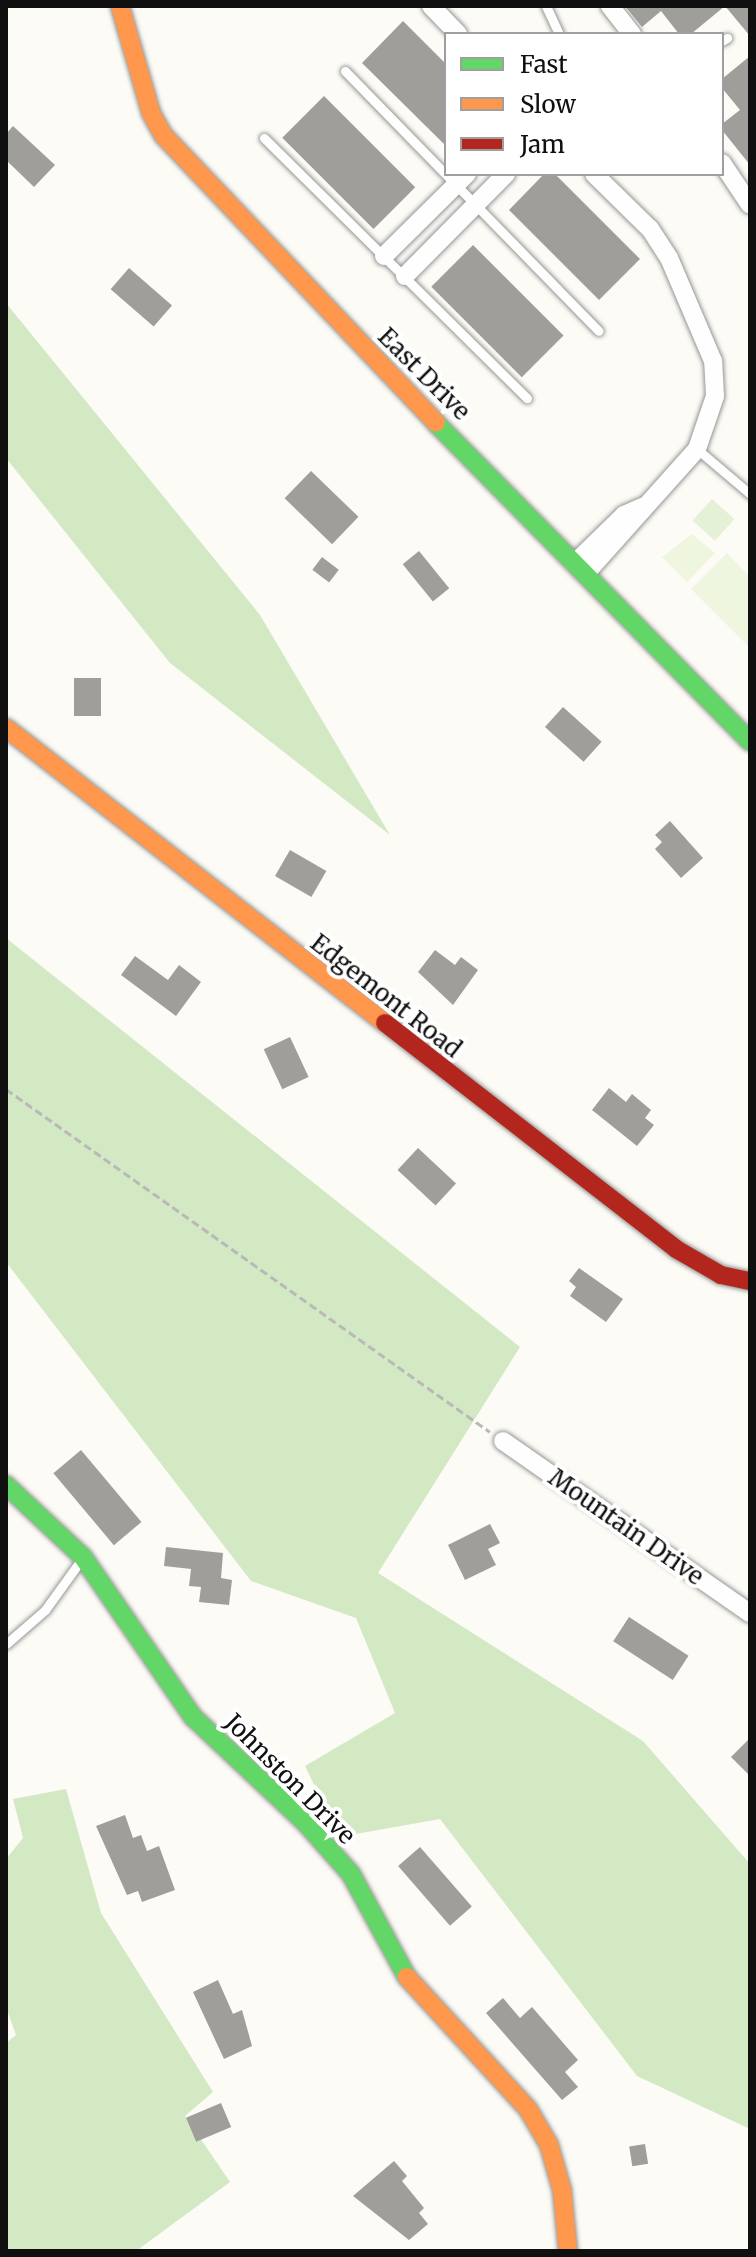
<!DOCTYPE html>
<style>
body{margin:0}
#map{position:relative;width:756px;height:2257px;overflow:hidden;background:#fcfbf6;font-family:Merriweather,serif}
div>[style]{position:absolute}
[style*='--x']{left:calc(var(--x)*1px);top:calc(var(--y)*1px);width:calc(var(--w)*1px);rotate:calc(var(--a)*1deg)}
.green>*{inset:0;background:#e4f1d6;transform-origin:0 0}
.forest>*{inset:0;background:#d3e9c4}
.pitch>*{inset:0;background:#eef6e0}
.building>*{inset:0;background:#a09e9b;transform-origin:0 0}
.path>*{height:3px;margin-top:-1.5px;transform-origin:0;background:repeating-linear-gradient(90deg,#b9b9b8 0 8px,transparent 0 12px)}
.roads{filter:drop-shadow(0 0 2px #969694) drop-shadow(0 0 2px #969694)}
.lane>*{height:9px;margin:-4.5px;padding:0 4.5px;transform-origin:4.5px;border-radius:4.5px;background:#fffefe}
.street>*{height:18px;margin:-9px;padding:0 9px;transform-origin:9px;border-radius:9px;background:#fffefe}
.fast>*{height:18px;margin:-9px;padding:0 9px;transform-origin:9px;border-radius:9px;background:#63d668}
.slow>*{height:18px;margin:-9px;padding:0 9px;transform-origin:9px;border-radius:9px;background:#ff974d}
.jam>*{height:18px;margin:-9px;padding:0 9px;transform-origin:9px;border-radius:9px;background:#b3261e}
span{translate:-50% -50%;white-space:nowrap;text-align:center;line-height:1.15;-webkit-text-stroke:8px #fff;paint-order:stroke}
.street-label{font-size:24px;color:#101010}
.frame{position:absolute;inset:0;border:8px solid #101010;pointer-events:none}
.legend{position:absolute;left:444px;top:32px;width:280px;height:144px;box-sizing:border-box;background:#fff;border:2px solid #9f9f9f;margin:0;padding:10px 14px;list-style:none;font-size:24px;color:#101010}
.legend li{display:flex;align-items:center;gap:16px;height:40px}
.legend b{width:40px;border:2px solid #9f9f9f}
</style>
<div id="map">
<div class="green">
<i style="left:712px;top:499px;width:30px;height:29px;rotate:42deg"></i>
</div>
<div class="forest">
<i style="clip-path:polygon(6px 303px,260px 615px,390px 835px,170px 663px,6px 458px)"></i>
<i style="clip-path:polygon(6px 938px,520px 1347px,378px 1573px,643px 1741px,750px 1864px,750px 2129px,637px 2076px,440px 1819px,339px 1837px,305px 1766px,395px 1713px,356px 1618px,251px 1581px,6px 1262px)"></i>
<i style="clip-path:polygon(66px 1789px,101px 1913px,213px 2092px,185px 2116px,230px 2182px,136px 2251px,6px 2251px,6px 2043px,16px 2035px,6px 2007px,6px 1859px,23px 1838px,13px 1799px)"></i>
</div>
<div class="pitch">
<i style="clip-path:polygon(692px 534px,715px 553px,687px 582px,662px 557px)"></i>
<i style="clip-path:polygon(727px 553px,750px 577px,750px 648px,691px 589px)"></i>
</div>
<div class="building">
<i style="clip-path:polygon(625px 6px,750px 6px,750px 36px,725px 6px,691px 34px,679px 34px,661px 11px,642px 27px)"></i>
<i style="clip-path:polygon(403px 21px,446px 64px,446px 146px,362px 63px)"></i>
<i style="clip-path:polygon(750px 56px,750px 165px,722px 130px,722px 124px,740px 110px,722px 88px,722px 79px)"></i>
<i style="left:324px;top:96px;width:129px;height:59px;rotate:45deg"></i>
<i style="clip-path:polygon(13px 126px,55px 165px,34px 187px,6px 160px,6px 134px)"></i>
<i style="clip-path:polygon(544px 174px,555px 174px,640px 259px,599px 300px,509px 210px)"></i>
<i style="left:473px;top:245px;width:128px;height:59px;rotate:45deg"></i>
<i style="left:129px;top:268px;width:57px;height:28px;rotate:41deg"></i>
<i style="left:311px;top:471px;width:66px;height:38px;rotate:44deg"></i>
<i style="left:419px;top:551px;width:48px;height:21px;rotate:51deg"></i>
<i style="left:322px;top:557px;width:21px;height:16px;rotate:37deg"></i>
<i style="left:74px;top:678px;width:27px;height:38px"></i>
<i style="left:563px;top:707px;width:52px;height:27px;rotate:42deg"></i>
<i style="clip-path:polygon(670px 821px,703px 858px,681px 878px,655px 849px,662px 842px,655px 835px)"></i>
<i style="left:290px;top:850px;width:42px;height:30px;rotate:30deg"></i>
<i style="clip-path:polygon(435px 950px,455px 965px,461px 957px,478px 970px,453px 1005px,418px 972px)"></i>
<i style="clip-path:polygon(135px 956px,168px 980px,179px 965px,201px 982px,176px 1016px,121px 975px)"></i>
<i style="left:290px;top:1037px;width:44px;height:29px;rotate:65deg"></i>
<i style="clip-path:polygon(609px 1088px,626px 1102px,632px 1094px,651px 1110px,645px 1118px,654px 1125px,637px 1146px,592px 1110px)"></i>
<i style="left:418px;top:1148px;width:52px;height:30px;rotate:43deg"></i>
<i style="clip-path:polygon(579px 1268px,623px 1299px,606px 1322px,570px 1296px,576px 1287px,569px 1281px)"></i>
<i style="left:81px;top:1450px;width:94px;height:36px;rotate:50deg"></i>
<i style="clip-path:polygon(490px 1524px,500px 1543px,488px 1549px,496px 1565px,465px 1580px,448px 1545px)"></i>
<i style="clip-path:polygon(166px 1547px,223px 1553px,221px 1578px,232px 1580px,229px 1605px,199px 1602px,201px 1587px,189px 1586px,191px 1569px,164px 1566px)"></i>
<i style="left:629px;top:1617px;width:71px;height:29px;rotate:33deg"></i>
<i style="clip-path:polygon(750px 1738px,750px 1776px,731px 1757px)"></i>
<i style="clip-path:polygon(125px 1815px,133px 1838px,141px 1835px,147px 1851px,159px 1846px,175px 1890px,142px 1902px,138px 1891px,127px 1895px,96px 1826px)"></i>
<i style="left:420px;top:1847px;width:79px;height:29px;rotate:49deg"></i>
<i style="clip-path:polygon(218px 1980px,233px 2014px,242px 2010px,252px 2046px,224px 2059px,193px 1992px)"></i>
<i style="clip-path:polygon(503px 1998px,520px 2018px,532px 2007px,578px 2060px,565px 2072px,578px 2087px,562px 2100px,486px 2013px)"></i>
<i style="left:221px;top:2103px;width:26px;height:38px;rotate:67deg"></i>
<i style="left:645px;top:2144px;width:20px;height:16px;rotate:81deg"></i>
<i style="clip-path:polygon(394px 2161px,407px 2176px,402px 2181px,424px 2208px,419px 2213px,428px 2224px,409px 2240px,353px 2196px)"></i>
</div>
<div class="path">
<i style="--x:6;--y:1089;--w:593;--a:35.32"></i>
</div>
<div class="roads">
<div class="lane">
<i style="--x:546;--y:6;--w:31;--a:65"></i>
<i style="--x:722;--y:41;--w:6;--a:-31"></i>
<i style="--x:345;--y:71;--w:363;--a:45.7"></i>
<i style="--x:264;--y:138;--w:370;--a:44.7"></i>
<i style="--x:697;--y:449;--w:70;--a:40.3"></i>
<i style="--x:6;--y:1644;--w:52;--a:-41.1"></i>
<i style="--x:45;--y:1610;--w:62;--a:-54.2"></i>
</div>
<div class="street">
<i style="--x:431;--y:6;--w:39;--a:46"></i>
<i style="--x:610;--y:6;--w:36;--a:52"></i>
<i style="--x:722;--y:163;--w:50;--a:56.3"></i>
<i style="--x:384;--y:256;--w:117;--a:-44.7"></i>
<i style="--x:405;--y:276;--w:144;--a:-45.3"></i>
<i style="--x:577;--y:561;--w:66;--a:-44.4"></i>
<i style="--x:624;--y:515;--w:20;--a:-24"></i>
<i style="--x:587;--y:572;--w:165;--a:-48.2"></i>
<i style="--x:697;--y:449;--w:56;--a:-71.2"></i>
<i style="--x:715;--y:396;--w:35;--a:-93"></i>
<i style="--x:713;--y:361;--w:112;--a:-113.1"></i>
<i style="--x:669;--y:258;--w:35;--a:-123"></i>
<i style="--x:650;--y:229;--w:78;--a:-135.5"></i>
<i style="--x:503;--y:1441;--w:301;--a:34.9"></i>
</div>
<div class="fast">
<i style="--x:436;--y:423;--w:447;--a:45.4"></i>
<i style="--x:6;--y:1485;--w:105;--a:43.1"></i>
<i style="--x:83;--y:1557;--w:194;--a:55.5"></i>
<i style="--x:193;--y:1717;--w:154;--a:43.2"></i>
<i style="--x:305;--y:1822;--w:69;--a:48.5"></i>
<i style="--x:351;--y:1874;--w:117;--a:61.5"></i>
</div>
<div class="slow">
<i style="--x:120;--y:6;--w:111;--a:73.8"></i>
<i style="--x:151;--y:113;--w:26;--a:61"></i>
<i style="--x:164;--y:136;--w:395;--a:46.5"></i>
<i style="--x:6;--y:728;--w:480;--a:37.9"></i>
<i style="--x:407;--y:1977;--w:179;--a:47.5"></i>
<i style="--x:528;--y:2109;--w:42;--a:59.7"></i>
<i style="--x:549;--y:2145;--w:47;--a:73.9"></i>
<i style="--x:562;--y:2190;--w:61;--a:84.4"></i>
</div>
<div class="jam">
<i style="--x:385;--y:1023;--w:368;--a:37.8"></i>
<i style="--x:676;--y:1249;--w:52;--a:30"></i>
<i style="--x:721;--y:1275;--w:30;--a:12"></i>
</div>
</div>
<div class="street-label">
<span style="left:424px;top:374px;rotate:45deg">East Drive</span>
<span style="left:386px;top:996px;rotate:38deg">Edgemont Road</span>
<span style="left:626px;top:1527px;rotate:35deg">Mountain Drive</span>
<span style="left:290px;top:1779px;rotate:45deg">Johnston Drive</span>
</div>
<div class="frame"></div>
<ul class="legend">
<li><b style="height:10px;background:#63d668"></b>Fast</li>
<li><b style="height:10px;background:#ff974d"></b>Slow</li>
<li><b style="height:10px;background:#b3261e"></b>Jam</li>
</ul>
</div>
